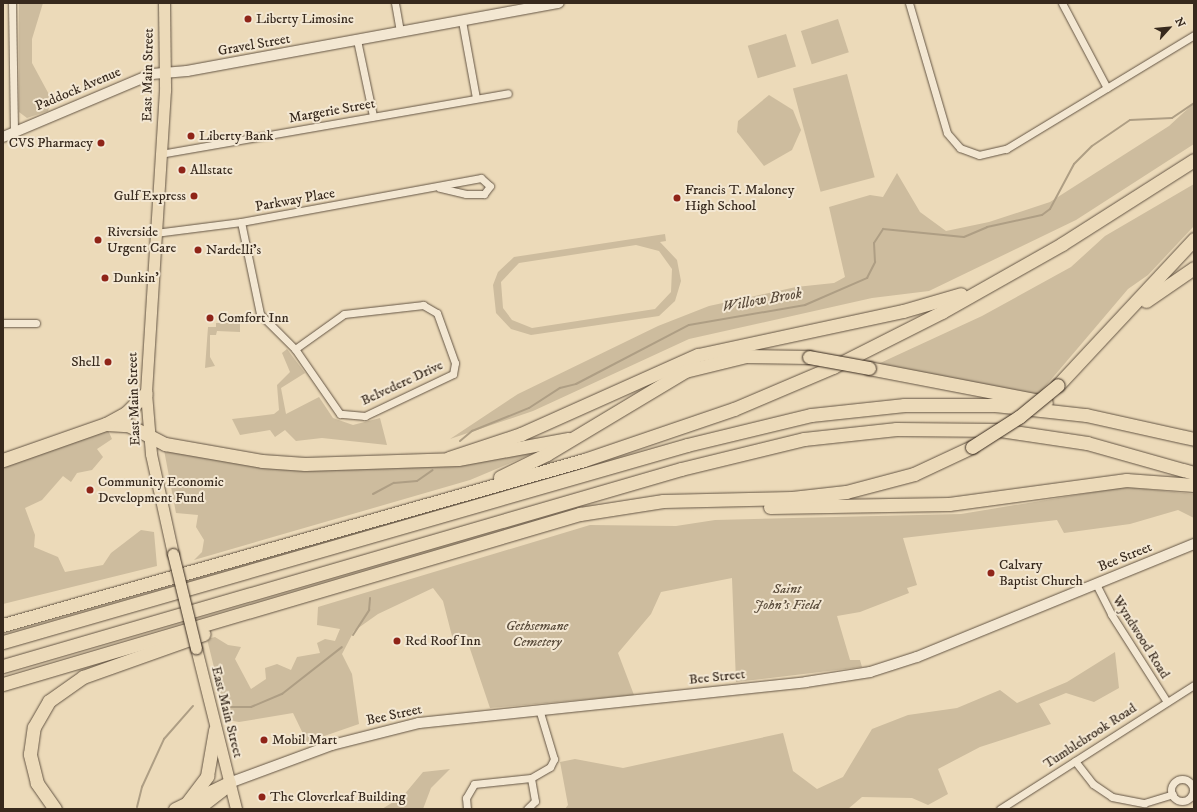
<!DOCTYPE html>
<style>
body{margin:0}
#map{position:relative;width:1197px;height:812px;overflow:hidden;background:#ecdab9;font-family:"IM FELL DW Pica",serif}
div>[style]{position:absolute}
[style*='--x']{left:calc(var(--x)*1px);top:calc(var(--y)*1px);width:calc(var(--w)*1px);rotate:calc(var(--a)*1deg)}
.green>*{inset:0;background:#cdbc9e;transform-origin:0 0}
.stream>*{height:2px;margin:-1px;padding:0 1px;transform-origin:1px;border-radius:1px;background:#ae9e84}
.roads{filter:drop-shadow(0 0 1px #645544) drop-shadow(0 0 1px #645544)}
.street>*{height:7px;margin:-3.5px;padding:0 3.5px;transform-origin:3.5px;border-radius:3.5px;background:#f3e7d2}
.street>.ring{margin:-3.5px;padding:0;box-sizing:content-box;background:none;border:7px solid #f3e7d2;border-radius:50%}
.secondary>*{height:10px;margin:-5px;padding:0 5px;transform-origin:5px;border-radius:5px;background:#f3e7d2}
.primary>*{height:11px;margin:-5.5px;padding:0 5.5px;transform-origin:5.5px;border-radius:5.5px;background:#ecdab9}
.highway>*{height:13px;margin:-6.5px;padding:0 6.5px;transform-origin:6.5px;border-radius:6.5px;background:#ecdab9}
.bridges{filter:drop-shadow(0 0 1px #37291d) drop-shadow(0 0 1px #37291d)}
.primary-bridge>*{height:11px;margin:-5.5px;padding:0 5.5px;transform-origin:5.5px;border-radius:5.5px;background:#ecdab9}
.highway-bridge>*{height:13px;margin:-6.5px;padding:0 6.5px;transform-origin:6.5px;border-radius:6.5px;background:#ecdab9}
.dots>*{width:11px;height:11px;translate:-50% -50%;box-sizing:border-box;border:2px solid #f3e7d2;border-radius:50%}
span{translate:-50% -50%;white-space:nowrap;text-align:center;line-height:1.15;-webkit-text-stroke:4px #f3e7d2;paint-order:stroke}
.poi-label{font-size:14px;color:#37291d}
.left{translate:0 -50%;text-align:left}
.right{translate:-100% -50%;text-align:right}
.street-label{font-size:14px;color:#37291d}
.park-label{font-size:14px;color:#5c4e3d;font-style:italic}
.water-label{font-size:15px;color:#5b4c3c;font-style:italic}
.frame{position:absolute;inset:0;border:4px solid #37291d;pointer-events:none}
.north{position:absolute;left:1149px;top:8px;width:40px;height:40px;-webkit-text-stroke:3px #f3e7d2;paint-order:stroke;rotate:63deg;font-size:11px;font-weight:700;line-height:16px;text-align:center;color:#37291d}
.north::after{content:'';display:block;margin:auto;width:14px;height:18px;background:#37291d;clip-path:polygon(50% 0,100% 100%,50% 72%,0 100%)}
</style>
<div id="map">
<div class="green">
<i style="clip-path:polygon(19px 3px,43px 3px,32px 39px,32px 63px,52px 100px,48px 111px,27px 118px,19px 112px)"></i>
<i style="left:838px;top:19px;width:35px;height:39px;rotate:72deg"></i>
<i style="left:786px;top:34px;width:34px;height:40px;rotate:73deg"></i>
<i style="left:847px;top:74px;width:107px;height:56px;rotate:75deg"></i>
<i style="clip-path:polygon(769px 95px,793px 110px,801px 130px,792px 150px,764px 166px,737px 132px,738px 121px)"></i>
<i style="clip-path:polygon(1194px 103px,1194px 144px,1076px 220px,929px 291px,872px 298px,689px 339px,533px 411px,450px 439px,518px 394px,658px 326px,709px 306px,796px 287px,834px 283px,845px 277px,829px 207px,870px 195px,883px 197px,897px 173px,920px 212px,946px 231px,989px 222px,1050px 202px,1169px 126px)"></i>
<i style="clip-path:polygon(1194px 184px,1194px 226px,1148px 275px,1128px 289px,1038px 395px,878px 364px,982px 316px,1071px 267px,1105px 236px)"></i>
<i style="clip-path:polygon(evenodd,665px 234px,666px 241px,660px 242px,677px 260px,681px 281px,675px 301px,659px 316px,531px 335px,511px 329px,496px 313px,493px 285px,498px 272px,514px 257px,665px 234px,636px 245px,659px 251px,672px 269px,671px 292px,655px 309px,532px 328px,512px 320px,503px 308px,501px 282px,519px 263px,636px 245px)"></i>
<i style="clip-path:polygon(216px 323px,240px 323px,240px 332px,217px 331px,216px 335px,210px 335px,210px 357px,215px 366px,205px 368px,208px 327px,216px 327px)"></i>
<i style="clip-path:polygon(287px 349px,305px 373px,281px 388px,286px 414px,319px 397px,333px 418px,353px 425px,380px 418px,387px 445px,322px 438px,296px 441px,285px 430px,275px 437px,270px 430px,240px 435px,232px 419px,274px 414px,279px 410px,277px 385px,290px 372px,282px 353px)"></i>
<i style="clip-path:polygon(108px 430px,112px 439px,97px 449px,103px 457px,92px 470px,77px 473px,71px 482px,63px 476px,42px 500px,25px 508px,35px 535px,34px 547px,58px 557px,65px 572px,103px 565px,111px 553px,141px 530px,154px 532px,157px 566px,3px 604px,3px 464px)"></i>
<i style="clip-path:polygon(167px 449px,243px 462px,534px 453px,470px 480px,194px 560px,202px 552px,204px 540px,196px 527px,198px 515px,176px 513px,164px 450px)"></i>
<i style="clip-path:polygon(1125px 487px,1194px 494px,1194px 518px,1178px 510px,1130px 524px,1064px 533px,1057px 520px,903px 538px,917px 585px,907px 588px,909px 593px,860px 612px,837px 616px,850px 660px,860px 660px,862px 667px,736px 682px,732px 578px,661px 592px,651px 614px,618px 653px,634px 695px,490px 708px,466px 637px,453px 640px,443px 601px,433px 588px,378px 614px,354px 631px,342px 654px,352px 674px,359px 724px,307px 742px,293px 713px,239px 722px,227px 720px,207px 639px,215px 637px,228px 645px,241px 647px,235px 659px,251px 689px,266px 679px,265px 668px,277px 664px,291px 670px,297px 657px,320px 653px,317px 643px,325px 639px,335px 641px,340px 629px,317px 625px,318px 607px,590px 525px,676px 526px,715px 520px,961px 514px)"></i>
<i style="clip-path:polygon(1115px 652px,1119px 688px,1094px 702px,1066px 693px,1039px 704px,1051px 724px,980px 747px,938px 769px,948px 794px,928px 805px,912px 798px,862px 797px,848px 809px,565px 809px,568px 805px,560px 762px,575px 759px,623px 768px,783px 733px,793px 771px,817px 789px,843px 777px,872px 729px,908px 715px,957px 708px,1000px 690px,1017px 703px,1067px 682px)"></i>
<i style="clip-path:polygon(450px 769px,431px 788px,423px 809px,382px 809px,403px 796px,423px 772px)"></i>
</div>
<div class="stream">
<i style="--x:460;--y:441;--w:16;--a:-40"></i>
<i style="--x:472;--y:431;--w:61;--a:-22"></i>
<i style="--x:529;--y:408;--w:37;--a:-33"></i>
<i style="--x:560;--y:388;--w:16;--a:-14"></i>
<i style="--x:576;--y:384;--w:127;--a:-27.6"></i>
<i style="--x:689;--y:325;--w:118;--a:-9.8"></i>
<i style="--x:805;--y:305;--w:68;--a:-23.5"></i>
<i style="--x:867;--y:278;--w:18;--a:-63"></i>
<i style="--x:875;--y:262;--w:19;--a:-93"></i>
<i style="--x:874;--y:243;--w:17;--a:-57"></i>
<i style="--x:883;--y:229;--w:81;--a:5.6"></i>
<i style="--x:964;--y:237;--w:25;--a:-23"></i>
<i style="--x:987;--y:227;--w:56;--a:-12.3"></i>
<i style="--x:1042;--y:215;--w:10;--a:-37"></i>
<i style="--x:1050;--y:209;--w:51;--a:-61.9"></i>
<i style="--x:1074;--y:164;--w:25;--a:-45"></i>
<i style="--x:1092;--y:146;--w:46;--a:-34.4"></i>
<i style="--x:1130;--y:120;--w:42;--a:-2.7"></i>
<i style="--x:1172;--y:118;--w:27;--a:-34"></i>
<i style="--x:373;--y:494;--w:24;--a:-28"></i>
<i style="--x:394;--y:483;--w:23;--a:-5"></i>
<i style="--x:417;--y:481;--w:19;--a:-35"></i>
<i style="--x:353;--y:635;--w:30;--a:-57"></i>
<i style="--x:369;--y:610;--w:12;--a:-85"></i>
<i style="--x:231;--y:707;--w:20;--a:0"></i>
<i style="--x:251;--y:707;--w:34;--a:-23"></i>
<i style="--x:282;--y:694;--w:76;--a:-38.1"></i>
<i style="--x:137;--y:807;--w:21;--a:-76"></i>
<i style="--x:142;--y:787;--w:53;--a:-65.4"></i>
<i style="--x:164;--y:739;--w:44;--a:-48.7"></i>
</div>
<div class="roads">
<div class="street">
<i style="--x:12;--y:3;--w:129;--a:89.1"></i>
<i style="--x:395;--y:3;--w:29;--a:80"></i>
<i style="--x:909;--y:3;--w:135;--a:73.7"></i>
<i style="--x:947;--y:133;--w:20;--a:49"></i>
<i style="--x:960;--y:148;--w:20;--a:20"></i>
<i style="--x:979;--y:155;--w:28;--a:-13"></i>
<i style="--x:1006;--y:149;--w:220;--a:-31.2"></i>
<i style="--x:1062;--y:3;--w:96;--a:62.1"></i>
<i style="--x:462;--y:21;--w:78;--a:79.7"></i>
<i style="--x:357;--y:40;--w:78;--a:78.1"></i>
<i style="--x:160;--y:154;--w:353;--a:-9.9"></i>
<i style="--x:241;--y:222;--w:94;--a:78.3"></i>
<i style="--x:260;--y:314;--w:49;--a:45"></i>
<i style="--x:155;--y:233;--w:87;--a:-7.3"></i>
<i style="--x:241;--y:222;--w:244;--a:-10.4"></i>
<i style="--x:481;--y:178;--w:12;--a:42"></i>
<i style="--x:490;--y:186;--w:10;--a:127"></i>
<i style="--x:484;--y:194;--w:18;--a:180"></i>
<i style="--x:466;--y:194;--w:27;--a:-167"></i>
<i style="--x:423;--y:305;--w:16;--a:30"></i>
<i style="--x:437;--y:313;--w:53;--a:70.2"></i>
<i style="--x:455;--y:363;--w:11;--a:100"></i>
<i style="--x:453;--y:374;--w:98;--a:154.5"></i>
<i style="--x:365;--y:416;--w:25;--a:-175"></i>
<i style="--x:340;--y:414;--w:79;--a:-124.7"></i>
<i style="--x:295;--y:349;--w:60;--a:-35.5"></i>
<i style="--x:344;--y:314;--w:80;--a:-6.5"></i>
<i style="--x:3;--y:323;--w:33;--a:0"></i>
<i style="--x:1096;--y:584;--w:34;--a:63"></i>
<i style="--x:1111;--y:614;--w:104;--a:57.5"></i>
<i style="--x:1075;--y:761;--w:29;--a:52"></i>
<i style="--x:1093;--y:784;--w:23;--a:34"></i>
<i style="--x:1112;--y:797;--w:33;--a:11"></i>
<i style="--x:1144;--y:803;--w:30;--a:-17"></i>
<i class="ring" style="left:1171px;top:779px;width:15px;height:15px"></i>
<i style="--x:467;--y:809;--w:11;--a:-95"></i>
<i style="--x:466;--y:798;--w:16;--a:-60"></i>
<i style="--x:474;--y:784;--w:57;--a:-6"></i>
<i style="--x:531;--y:778;--w:22;--a:-30"></i>
<i style="--x:550;--y:767;--w:9;--a:-63"></i>
<i style="--x:554;--y:759;--w:52;--a:-106.7"></i>
<i style="--x:527;--y:809;--w:11;--a:-45"></i>
<i style="--x:535;--y:801;--w:23;--a:-100"></i>
<i style="--x:1000;--y:809;--w:230;--a:-32.6"></i>
</div>
<div class="secondary">
<i style="--x:3;--y:137;--w:162;--a:-22.9"></i>
<i style="--x:152;--y:74;--w:35;--a:-5"></i>
<i style="--x:187;--y:71;--w:378;--a:-10.4"></i>
<i style="--x:229;--y:783;--w:110;--a:-20.3"></i>
<i style="--x:332;--y:745;--w:90;--a:-14.2"></i>
<i style="--x:419;--y:723;--w:389;--a:-6"></i>
<i style="--x:806;--y:682;--w:65;--a:-8.9"></i>
<i style="--x:870;--y:672;--w:49;--a:-17.7"></i>
<i style="--x:917;--y:657;--w:299;--a:-22.2"></i>
</div>
<div class="primary">
<i style="--x:164;--y:3;--w:87;--a:89.3"></i>
<i style="--x:165;--y:90;--w:304;--a:93.6"></i>
<i style="--x:146;--y:393;--w:61;--a:85.3"></i>
<i style="--x:151;--y:454;--w:102;--a:77.6"></i>
<i style="--x:196;--y:648;--w:166;--a:76"></i>
</div>
<div class="highway">
<i style="--x:1146;--y:301;--w:58;--a:-34.5"></i>
<i style="--x:869;--y:368;--w:180;--a:10.9"></i>
<i style="--x:1058;--y:385;--w:200;--a:-47"></i>
<i style="--x:106;--y:424;--w:22;--a:3"></i>
<i style="--x:128;--y:425;--w:42;--a:27.2"></i>
<i style="--x:165;--y:444;--w:98;--a:9.9"></i>
<i style="--x:262;--y:461;--w:43;--a:4"></i>
<i style="--x:305;--y:464;--w:153;--a:-1.9"></i>
<i style="--x:458;--y:459;--w:112;--a:-10.3"></i>
<i style="--x:449;--y:458;--w:76;--a:-18.4"></i>
<i style="--x:521;--y:434;--w:194;--a:-24.1"></i>
<i style="--x:698;--y:355;--w:210;--a:-12.1"></i>
<i style="--x:903;--y:311;--w:60;--a:-16.3"></i>
<i style="--x:3;--y:460;--w:109;--a:-19.3"></i>
<i style="--x:106;--y:424;--w:23;--a:-29"></i>
<i style="--x:126;--y:413;--w:28;--a:-45"></i>
<i style="--x:500;--y:477;--w:52;--a:-26.1"></i>
<i style="--x:547;--y:454;--w:161;--a:-31"></i>
<i style="--x:685;--y:371;--w:63;--a:-13.8"></i>
<i style="--x:746;--y:356;--w:63;--a:0.9"></i>
<i style="--x:770;--y:507;--w:179;--a:-1"></i>
<i style="--x:949;--y:504;--w:179;--a:-7.7"></i>
<i style="--x:1126;--y:480;--w:68;--a:4.2"></i>
<i style="--x:3;--y:625;--w:604;--a:-15.85"></i>
<i style="--x:584;--y:460;--w:158;--a:-18.8"></i>
<i style="--x:734;--y:409;--w:108;--a:-23"></i>
<i style="--x:833;--y:367;--w:122;--a:-26.8"></i>
<i style="--x:942;--y:312;--w:138;--a:-29.5"></i>
<i style="--x:1062;--y:244;--w:156;--a:-32.5"></i>
<i style="--x:3;--y:642;--w:712;--a:-16.07"></i>
<i style="--x:687;--y:445;--w:128;--a:-13.6"></i>
<i style="--x:811;--y:415;--w:94;--a:-6.1"></i>
<i style="--x:904;--y:405;--w:91;--a:0"></i>
<i style="--x:995;--y:405;--w:92;--a:6.3"></i>
<i style="--x:1086;--y:415;--w:111;--a:12.5"></i>
<i style="--x:3;--y:666;--w:706;--a:-16.2"></i>
<i style="--x:681;--y:469;--w:127;--a:-13.7"></i>
<i style="--x:804;--y:439;--w:93;--a:-6.2"></i>
<i style="--x:896;--y:429;--w:104;--a:0.6"></i>
<i style="--x:1000;--y:430;--w:88;--a:8.5"></i>
<i style="--x:1087;--y:443;--w:111;--a:15.7"></i>
<i style="--x:3;--y:684;--w:602;--a:-16.42"></i>
<i style="--x:580;--y:514;--w:84;--a:-8.9"></i>
<i style="--x:663;--y:501;--w:129;--a:-1.3"></i>
<i style="--x:792;--y:498;--w:54;--a:-6.3"></i>
<i style="--x:846;--y:492;--w:70;--a:-14.8"></i>
<i style="--x:914;--y:474;--w:64;--a:-25"></i>
<i style="--x:187;--y:803;--w:34;--a:-53"></i>
<i style="--x:207;--y:776;--w:47;--a:-80.1"></i>
<i style="--x:55;--y:809;--w:32;--a:-125"></i>
<i style="--x:37;--y:783;--w:30;--a:-104"></i>
<i style="--x:30;--y:754;--w:27;--a:-82"></i>
<i style="--x:34;--y:727;--w:30;--a:-60"></i>
<i style="--x:49;--y:701;--w:42;--a:-35.2"></i>
<i style="--x:83;--y:677;--w:128;--a:-19.6"></i>
<i style="--x:175;--y:809;--w:60;--a:-25.7"></i>
<i style="--x:197;--y:809;--w:36;--a:-38"></i>
</div>
</div>
<div class="bridges">
<div class="primary-bridge">
<i style="--x:173;--y:554;--w:97;--a:76.3"></i>
</div>
<div class="highway-bridge">
<i style="--x:809;--y:357;--w:61;--a:10.4"></i>
<i style="--x:972;--y:447;--w:56;--a:-32.6"></i>
<i style="--x:1019;--y:417;--w:50;--a:-39.4"></i>
</div>
</div>
<div class="dots">
<i style="left:248px;top:19px;background:#8f2418"></i>
<i style="left:191px;top:136px;background:#8f2418"></i>
<i style="left:101px;top:143px;background:#8f2418"></i>
<i style="left:182px;top:170px;background:#8f2418"></i>
<i style="left:194px;top:196px;background:#8f2418"></i>
<i style="left:677px;top:198px;background:#8f2418"></i>
<i style="left:98px;top:240px;background:#8f2418"></i>
<i style="left:198px;top:250px;background:#8f2418"></i>
<i style="left:105px;top:278px;background:#8f2418"></i>
<i style="left:210px;top:318px;background:#8f2418"></i>
<i style="left:108px;top:362px;background:#8f2418"></i>
<i style="left:90px;top:490px;background:#8f2418"></i>
<i style="left:991px;top:573px;background:#8f2418"></i>
<i style="left:397px;top:641px;background:#8f2418"></i>
<i style="left:264px;top:740px;background:#8f2418"></i>
<i style="left:262px;top:797px;background:#8f2418"></i>
</div>
<div class="poi-label">
<span class="left" style="left:256px;top:19px">Liberty Limosine</span>
<span class="left" style="left:199px;top:136px">Liberty Bank</span>
<span class="right" style="left:93px;top:143px">CVS Pharmacy</span>
<span class="left" style="left:190px;top:170px">Allstate</span>
<span class="left" style="left:685px;top:198px">Francis T. Maloney<br>High School</span>
<span class="right" style="left:186px;top:196px">Gulf Express</span>
<span class="left" style="left:107px;top:240px">Riverside<br>Urgent Care</span>
<span class="left" style="left:206px;top:250px">Nardelli's</span>
<span class="left" style="left:113px;top:278px">Dunkin'</span>
<span class="left" style="left:218px;top:318px">Comfort Inn</span>
<span class="right" style="left:100px;top:362px">Shell</span>
<span class="left" style="left:98px;top:490px">Community Economic<br>Development Fund</span>
<span class="left" style="left:999px;top:573px">Calvary<br>Baptist Church</span>
<span class="left" style="left:405px;top:641px">Red Roof Inn</span>
<span class="left" style="left:272px;top:740px">Mobil Mart</span>
<span class="left" style="left:270px;top:797px">The Cloverleaf Building</span>
</div>
<div class="street-label">
<span style="left:254px;top:45px;rotate:-10deg">Gravel Street</span>
<span style="left:148px;top:75px;rotate:-89deg">East Main Street</span>
<span style="left:78px;top:89px;rotate:-23deg">Paddock Avenue</span>
<span style="left:332px;top:111px;rotate:-10deg">Margerie Street</span>
<span style="left:295px;top:200px;rotate:-10deg">Parkway Place</span>
<span style="left:402px;top:383px;rotate:-25deg">Belvedere Drive</span>
<span style="left:134px;top:399px;rotate:-92deg">East Main Street</span>
<span style="left:1125px;top:557px;rotate:-22deg">Bee Street</span>
<span style="left:1141px;top:637px;rotate:58deg">Wyndwood Road</span>
<span style="left:717px;top:677px;rotate:-6deg">Bee Street</span>
<span style="left:227px;top:712px;rotate:76deg">East Main Street</span>
<span style="left:394px;top:715px;rotate:-12deg">Bee Street</span>
<span style="left:1090px;top:736px;rotate:-33deg">Tumblebrook Road</span>
</div>
<div class="park-label">
<span style="left:787px;top:597px">Saint<br>John's Field</span>
<span style="left:537px;top:634px">Gethsemane<br>Cemetery</span>
</div>
<div class="water-label">
<span style="left:762px;top:300px;rotate:-10deg">Willow Brook</span>
</div>
<div class="frame"></div>
<div class="north">N</div>
</div>
